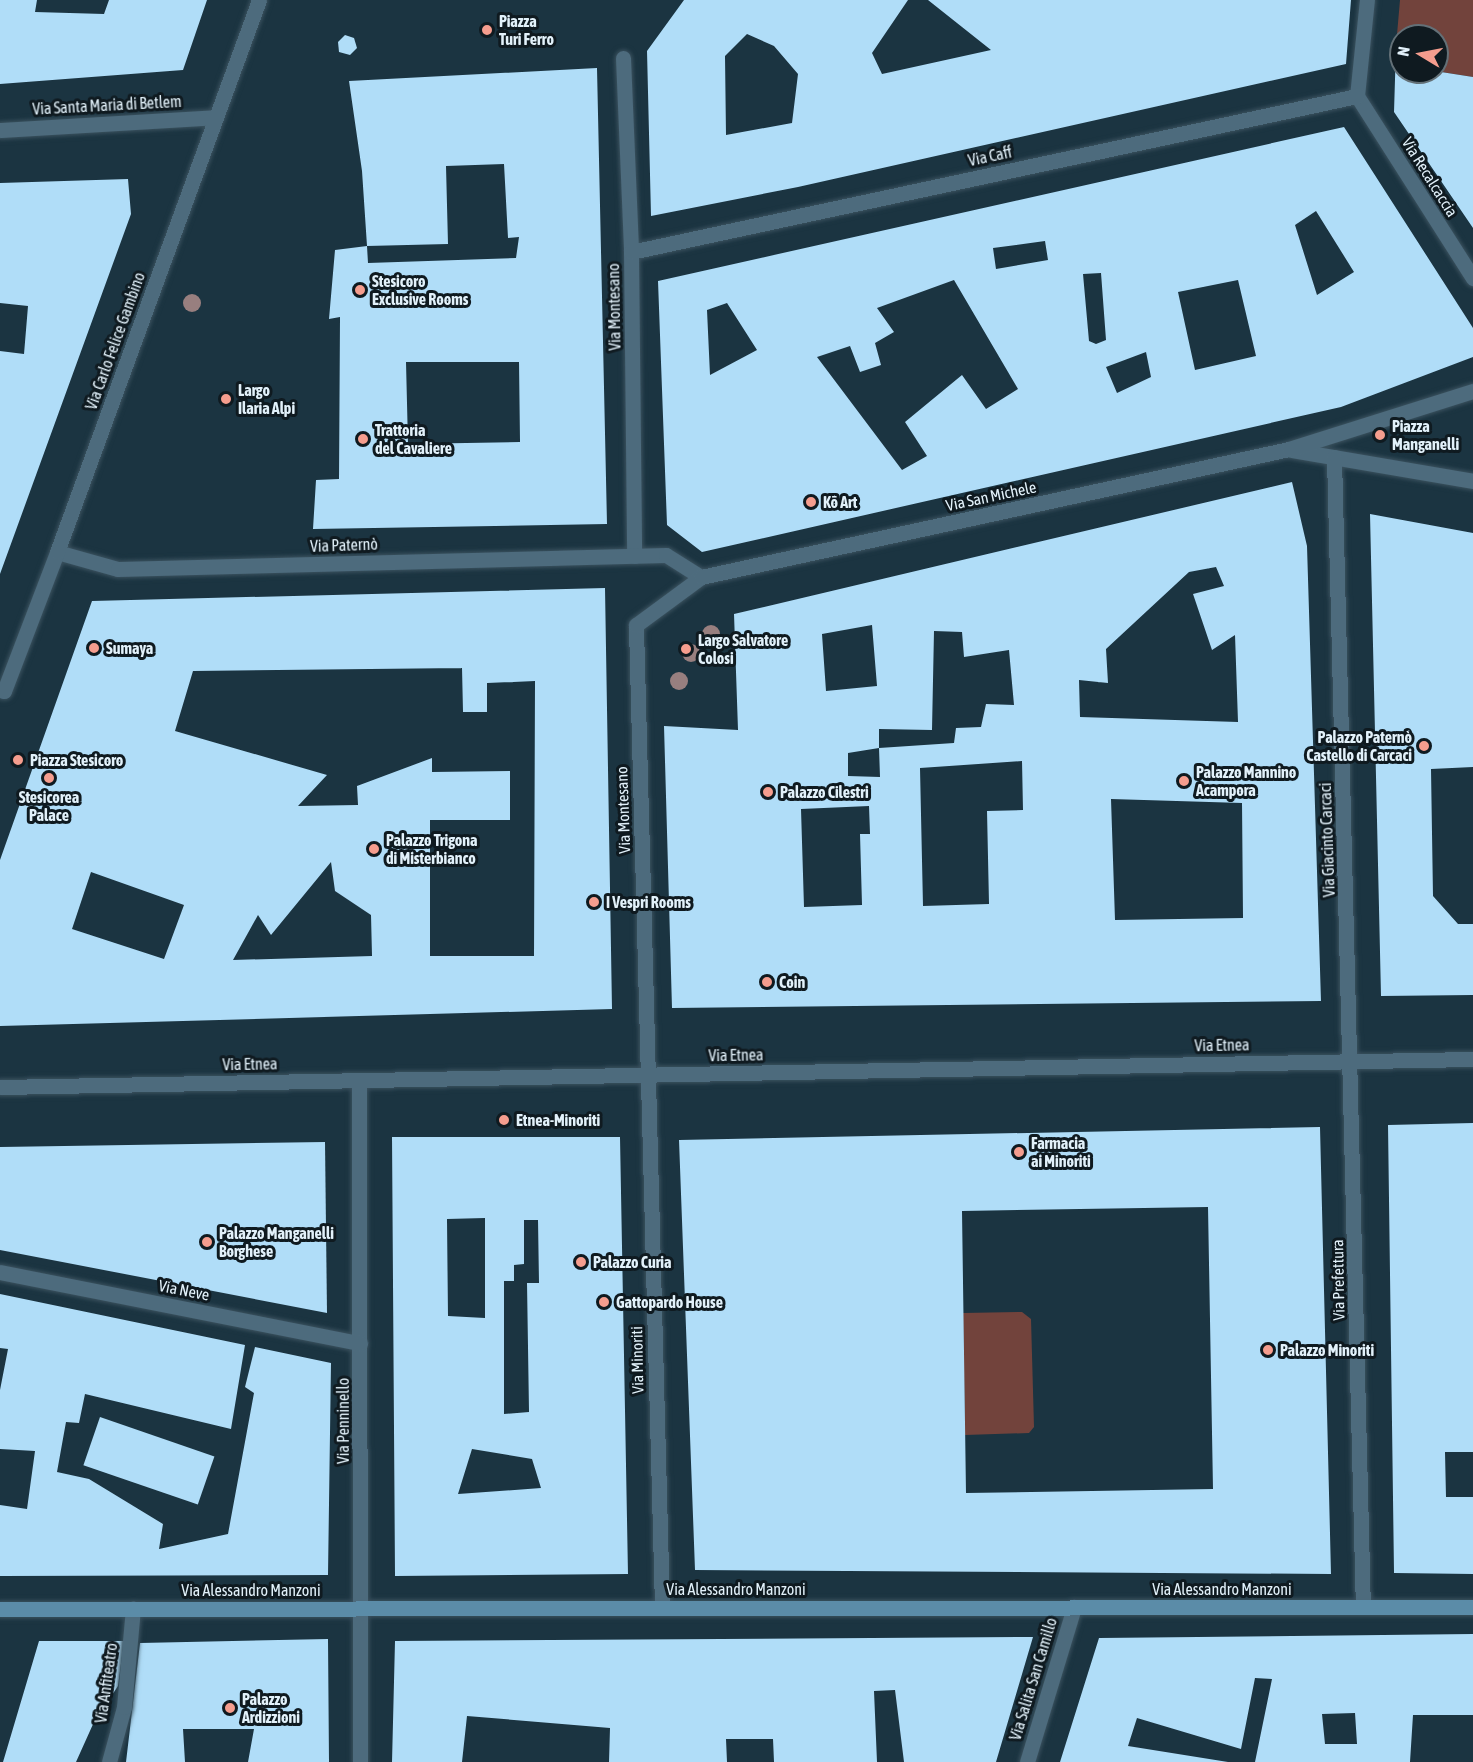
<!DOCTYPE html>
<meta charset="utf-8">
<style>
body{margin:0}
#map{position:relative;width:1473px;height:1762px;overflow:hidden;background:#1b3441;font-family:"Asap Condensed",sans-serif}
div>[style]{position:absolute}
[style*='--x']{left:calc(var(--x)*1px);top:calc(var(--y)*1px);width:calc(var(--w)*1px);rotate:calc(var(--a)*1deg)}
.green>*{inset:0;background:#72433c}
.building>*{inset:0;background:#b0ddf8;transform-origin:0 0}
.roads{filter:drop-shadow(0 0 2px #3b525f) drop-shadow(0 0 2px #3b525f)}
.street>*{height:15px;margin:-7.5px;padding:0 7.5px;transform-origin:7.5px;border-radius:7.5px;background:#4d6b7d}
.secondary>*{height:15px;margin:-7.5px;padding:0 7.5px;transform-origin:7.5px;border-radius:7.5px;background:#5b8ca8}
.trees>*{width:18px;height:18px;margin:-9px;border-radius:50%;background:#987f7f}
.dots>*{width:16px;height:16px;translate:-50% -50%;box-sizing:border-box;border:3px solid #0f1a20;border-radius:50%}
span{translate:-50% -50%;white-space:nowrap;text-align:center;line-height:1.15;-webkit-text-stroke:6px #0f1a20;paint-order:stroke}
.poi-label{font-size:16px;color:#e2f1fa;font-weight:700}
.left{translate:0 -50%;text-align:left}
.right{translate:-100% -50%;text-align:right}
.street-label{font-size:16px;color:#e2f1fa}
.north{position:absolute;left:1389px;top:24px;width:60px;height:60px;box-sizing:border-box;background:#0f1a20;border:2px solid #637077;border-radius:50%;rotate:280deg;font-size:16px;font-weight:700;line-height:24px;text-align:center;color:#e2f1fa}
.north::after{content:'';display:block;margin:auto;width:21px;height:27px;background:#f59d8e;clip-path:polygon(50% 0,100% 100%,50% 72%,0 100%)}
</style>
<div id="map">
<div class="green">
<i style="clip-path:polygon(1400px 0,1473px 0,1473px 77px,1441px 72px,1441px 49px,1437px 36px,1430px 33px,1413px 30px,1401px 36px,1396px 46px)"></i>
<i style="clip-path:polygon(1022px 1312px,1031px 1319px,1034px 1427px,1029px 1433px,965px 1435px,963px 1313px)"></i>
</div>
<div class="building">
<i style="clip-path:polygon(0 0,37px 0,35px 12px,104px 14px,109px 0,207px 0,183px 70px,0 84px)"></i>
<i style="clip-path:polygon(evenodd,684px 0,908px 0,872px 53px,882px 74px,991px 50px,928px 0,1351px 0,1346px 64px,798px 187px,651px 216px,647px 51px,684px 0,747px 34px,774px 46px,798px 74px,792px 123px,726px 135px,725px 56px,747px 34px)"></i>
<i style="clip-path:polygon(1413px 30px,1430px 33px,1433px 36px,1406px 36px)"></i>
<i style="clip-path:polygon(345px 35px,354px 38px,357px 48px,350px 55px,339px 52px,338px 42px)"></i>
<i style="clip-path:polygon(1401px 41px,1401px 72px,1437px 72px,1437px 43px,1441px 48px,1441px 72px,1473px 77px,1473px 228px,1394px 112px,1396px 46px)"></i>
<i style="clip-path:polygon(evenodd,597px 68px,607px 524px,313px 529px,316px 480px,339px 479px,340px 317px,329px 319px,335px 250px,367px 246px,368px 263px,516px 258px,519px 237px,508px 238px,504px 164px,446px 166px,448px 244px,367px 246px,362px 171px,349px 81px,597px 68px,406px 362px,519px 362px,520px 442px,408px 444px,406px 362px)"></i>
<i style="clip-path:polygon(evenodd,1344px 127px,1473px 328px,1473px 357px,1341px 407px,702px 552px,667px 525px,658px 281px,1344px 127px,1316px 211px,1354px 272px,1317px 295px,1295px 225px,1316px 211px,1344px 127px,1045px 241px,1048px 260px,996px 269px,993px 248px,1045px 241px,1344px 127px,1101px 273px,1106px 340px,1096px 344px,1089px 341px,1083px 274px,1101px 273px,1344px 127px,954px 280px,1018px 389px,986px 409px,962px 375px,905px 422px,927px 456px,902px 470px,817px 357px,850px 346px,860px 372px,881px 365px,875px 343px,894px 332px,877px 308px,954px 280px,1344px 127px,1238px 280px,1256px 356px,1195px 370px,1178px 292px,1238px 280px,1344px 127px,727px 303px,757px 350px,710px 375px,707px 310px,727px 303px,1344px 127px,1146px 352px,1151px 377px,1117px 393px,1106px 367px,1146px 352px)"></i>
<i style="clip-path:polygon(128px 179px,131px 214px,0 574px,0 351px,24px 354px,28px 306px,0 303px,0 183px)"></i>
<i style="clip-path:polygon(evenodd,1292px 482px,1307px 546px,1321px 1001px,672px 1008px,664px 726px,738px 730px,734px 614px,1292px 482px,1216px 567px,1224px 586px,1193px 594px,1212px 650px,1235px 635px,1238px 722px,1080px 717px,1079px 680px,1108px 683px,1106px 649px,1189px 572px,1216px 567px,1292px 482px,872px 625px,877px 686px,826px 691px,822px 634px,872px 625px,1292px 482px,934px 631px,962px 632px,964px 657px,1009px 650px,1014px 705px,986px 704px,981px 727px,956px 728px,954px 743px,879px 748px,880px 777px,848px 776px,848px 753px,879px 748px,879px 729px,932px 730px,934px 631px,1292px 482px,1022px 761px,1023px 810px,987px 811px,989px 904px,923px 906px,920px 768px,1022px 761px,1292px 482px,1111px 799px,1242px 803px,1243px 918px,1115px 920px,1111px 799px,1292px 482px,869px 806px,870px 834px,860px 834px,862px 905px,804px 907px,801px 809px,869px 806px)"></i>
<i style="clip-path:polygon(1370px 514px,1473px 533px,1473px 767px,1431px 769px,1433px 896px,1458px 924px,1473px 924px,1473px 995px,1381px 996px)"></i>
<i style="clip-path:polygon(evenodd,605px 588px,612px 1009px,0 1026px,0 860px,92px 601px,605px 588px,462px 668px,463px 712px,487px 712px,487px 683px,535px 681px,534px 956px,430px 956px,430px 820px,510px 820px,510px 771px,432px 772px,432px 758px,357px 786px,358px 805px,298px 806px,327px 775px,175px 731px,193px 671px,462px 668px,605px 588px,331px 862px,335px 891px,371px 915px,372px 956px,233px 960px,258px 915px,271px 935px,331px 862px,605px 588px,91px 872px,184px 905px,164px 959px,72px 929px,91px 872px)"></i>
<i style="clip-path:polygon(1473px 1123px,1473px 1452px,1445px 1452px,1446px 1497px,1473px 1497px,1473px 1574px,1394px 1573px,1388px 1125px)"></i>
<i style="clip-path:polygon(evenodd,1320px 1127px,1331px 1574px,695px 1570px,679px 1140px,1320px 1127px,1208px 1207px,1213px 1489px,966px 1493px,962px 1211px,1208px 1207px)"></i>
<i style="clip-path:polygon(evenodd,392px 1137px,620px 1137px,628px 1574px,395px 1576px,392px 1137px,485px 1218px,485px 1318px,448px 1316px,447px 1219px,485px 1218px,392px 1137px,524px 1220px,538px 1220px,539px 1283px,527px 1283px,529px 1412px,504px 1414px,504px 1281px,514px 1281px,514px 1265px,524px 1264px,524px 1220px,392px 1137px,472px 1449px,532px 1459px,541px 1488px,458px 1494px,472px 1449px)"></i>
<i style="clip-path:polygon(325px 1142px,327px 1313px,0 1250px,0 1147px)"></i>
<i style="clip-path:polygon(0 1294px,245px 1345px,231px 1429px,85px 1394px,79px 1423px,66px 1422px,57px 1472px,89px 1479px,163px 1524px,159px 1549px,228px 1534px,254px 1393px,245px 1387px,255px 1347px,331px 1363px,328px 1575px,0 1576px,0 1505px,27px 1509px,35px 1451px,0 1449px,0 1390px,8px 1349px,0 1348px)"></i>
<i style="left:100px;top:1417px;width:121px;height:51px;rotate:19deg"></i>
<i style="clip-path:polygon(evenodd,1473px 1634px,1473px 1715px,1413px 1715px,1410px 1762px,1255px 1762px,1272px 1679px,1255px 1678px,1241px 1749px,1137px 1718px,1128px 1746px,1228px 1762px,1060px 1762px,1099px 1638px,1473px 1634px,1355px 1713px,1357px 1744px,1325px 1744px,1322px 1714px,1355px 1713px)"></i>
<i style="clip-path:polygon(1033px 1637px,996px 1762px,904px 1762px,895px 1690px,874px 1691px,877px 1762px,774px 1762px,773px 1739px,726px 1739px,727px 1762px,609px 1762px,610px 1728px,467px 1716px,462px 1762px,392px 1762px,395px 1641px)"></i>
<i style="clip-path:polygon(328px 1639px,329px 1762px,248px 1762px,254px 1729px,183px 1729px,185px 1762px,126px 1762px,140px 1643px)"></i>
<i style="clip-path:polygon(39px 1641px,124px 1641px,118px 1686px,94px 1722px,76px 1762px,3px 1762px)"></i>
</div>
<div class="roads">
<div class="street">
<i style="--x:623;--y:58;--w:194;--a:87.6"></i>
<i style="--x:631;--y:252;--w:304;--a:89.4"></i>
<i style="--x:1357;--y:96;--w:216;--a:57.5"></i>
<i style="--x:1357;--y:96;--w:97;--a:-84.1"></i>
<i style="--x:0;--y:130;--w:216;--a:-3.4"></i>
<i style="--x:631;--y:252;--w:743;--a:-12.13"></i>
<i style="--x:1292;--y:450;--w:184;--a:9.7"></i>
<i style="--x:1334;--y:457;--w:1150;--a:88.56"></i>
<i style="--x:57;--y:552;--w:63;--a:15.6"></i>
<i style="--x:118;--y:569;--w:548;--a:-1.46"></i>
<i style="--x:666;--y:555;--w:41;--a:32.2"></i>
<i style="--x:0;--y:690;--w:4;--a:14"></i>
<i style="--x:4;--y:691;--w:149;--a:-69.1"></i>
<i style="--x:57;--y:552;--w:588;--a:-69.9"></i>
<i style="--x:359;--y:1080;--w:682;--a:89.92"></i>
<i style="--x:0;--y:1087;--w:1473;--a:-1.09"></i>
<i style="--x:0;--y:1272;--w:367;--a:11.2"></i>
<i style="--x:662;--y:1607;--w:982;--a:-91.52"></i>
<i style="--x:636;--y:625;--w:81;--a:-36.4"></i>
<i style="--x:701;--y:577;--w:602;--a:-12.28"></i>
<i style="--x:1289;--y:449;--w:193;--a:-17.5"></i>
<i style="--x:109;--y:1762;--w:57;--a:-74.7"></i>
<i style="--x:124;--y:1707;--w:99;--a:-84.8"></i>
<i style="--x:1027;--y:1762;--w:162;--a:-73.1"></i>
</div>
<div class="secondary">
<i style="--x:0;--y:1609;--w:1473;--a:-0.08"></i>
</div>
</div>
<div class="trees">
<i style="left:192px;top:303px"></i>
<i style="left:711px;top:634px"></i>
<i style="left:691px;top:653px"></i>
<i style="left:679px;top:681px"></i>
</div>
<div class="dots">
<i style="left:487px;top:30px;background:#f59d8e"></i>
<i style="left:360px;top:290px;background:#f59d8e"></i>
<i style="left:226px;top:399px;background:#f59d8e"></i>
<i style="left:1380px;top:435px;background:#f59d8e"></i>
<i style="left:363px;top:439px;background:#f59d8e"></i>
<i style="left:811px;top:502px;background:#f59d8e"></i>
<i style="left:94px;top:648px;background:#f59d8e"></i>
<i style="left:686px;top:649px;background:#f59d8e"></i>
<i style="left:1424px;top:746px;background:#f59d8e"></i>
<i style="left:18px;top:760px;background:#f59d8e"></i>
<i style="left:49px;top:778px;background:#f59d8e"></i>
<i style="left:1184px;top:781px;background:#f59d8e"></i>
<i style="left:768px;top:792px;background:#f59d8e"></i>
<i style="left:374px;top:849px;background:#f59d8e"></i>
<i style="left:594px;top:902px;background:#f59d8e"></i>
<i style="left:767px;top:982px;background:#f59d8e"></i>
<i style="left:504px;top:1120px;background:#f59d8e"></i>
<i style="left:1019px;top:1152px;background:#f59d8e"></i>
<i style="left:207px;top:1242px;background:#f59d8e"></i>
<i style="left:581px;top:1262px;background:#f59d8e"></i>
<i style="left:604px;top:1302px;background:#f59d8e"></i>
<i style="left:1268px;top:1350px;background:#f59d8e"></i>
<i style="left:230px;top:1708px;background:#f59d8e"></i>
</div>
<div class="poi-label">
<span class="left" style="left:499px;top:30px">Piazza<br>Turi Ferro</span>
<span class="left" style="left:372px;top:290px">Stesicoro<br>Exclusive Rooms</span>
<span class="left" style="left:238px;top:399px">Largo<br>Ilaria Alpi</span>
<span class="left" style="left:1392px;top:435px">Piazza<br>Manganelli</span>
<span class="left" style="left:375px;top:439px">Trattoria<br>del Cavaliere</span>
<span class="left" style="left:823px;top:502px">Kō Art</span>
<span class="left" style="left:698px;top:649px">Largo Salvatore<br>Colosi</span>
<span class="left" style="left:106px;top:648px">Sumaya</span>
<span class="right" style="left:1412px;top:746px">Palazzo Paternò<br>Castello di Carcaci</span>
<span class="left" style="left:30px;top:760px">Piazza Stesicoro</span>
<span class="left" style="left:1196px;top:781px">Palazzo Mannino<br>Acampora</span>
<span class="left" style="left:780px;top:792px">Palazzo Cilestri</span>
<span style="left:49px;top:806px">Stesicorea<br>Palace</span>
<span class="left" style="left:386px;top:849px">Palazzo Trigona<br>di Misterbianco</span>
<span class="left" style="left:606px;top:902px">I Vespri Rooms</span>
<span class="left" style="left:779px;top:982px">Coin</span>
<span class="left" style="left:516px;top:1120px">Etnea-Minoriti</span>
<span class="left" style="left:1031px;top:1152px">Farmacia<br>ai Minoriti</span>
<span class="left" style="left:219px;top:1242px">Palazzo Manganelli<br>Borghese</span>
<span class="left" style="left:593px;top:1262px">Palazzo Curia</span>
<span class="left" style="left:616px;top:1302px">Gattopardo House</span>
<span class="left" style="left:1280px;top:1350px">Palazzo Minoriti</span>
<span class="left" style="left:242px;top:1708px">Palazzo<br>Ardizzioni</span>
</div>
<div class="street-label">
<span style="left:107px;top:105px;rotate:-3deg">Via Santa Maria di Betlem</span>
<span style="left:990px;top:156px;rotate:-12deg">Via Caff</span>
<span style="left:1430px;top:177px;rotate:58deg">Via Recalcaccia</span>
<span style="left:614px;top:307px;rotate:-91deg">Via Montesano</span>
<span style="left:115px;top:341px;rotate:-70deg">Via Carlo Felice Gambino</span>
<span style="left:991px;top:496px;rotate:-12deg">Via San Michele</span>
<span style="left:344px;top:545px;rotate:-2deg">Via Paternò</span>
<span style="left:623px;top:810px;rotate:-92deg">Via Montesano</span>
<span style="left:1327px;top:840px;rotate:-92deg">Via Giacinto Carcaci</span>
<span style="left:1222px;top:1045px;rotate:-1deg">Via Etnea</span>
<span style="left:736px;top:1055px;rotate:-1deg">Via Etnea</span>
<span style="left:250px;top:1064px;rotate:-1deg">Via Etnea</span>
<span style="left:1338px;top:1280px;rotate:-91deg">Via Prefettura</span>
<span style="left:184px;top:1290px;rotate:11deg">Via Neve</span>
<span style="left:637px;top:1360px;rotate:-91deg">Via Minoriti</span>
<span style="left:343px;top:1421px;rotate:-90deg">Via Penninello</span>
<span style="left:736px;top:1589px">Via Alessandro Manzoni</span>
<span style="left:1222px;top:1589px">Via Alessandro Manzoni</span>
<span style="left:251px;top:1590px">Via Alessandro Manzoni</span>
<span style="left:1033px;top:1679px;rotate:-73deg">Via Salita San Camillo</span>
<span style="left:106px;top:1683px;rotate:-82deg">Via Anfiteatro</span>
</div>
<div class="north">N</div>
</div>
